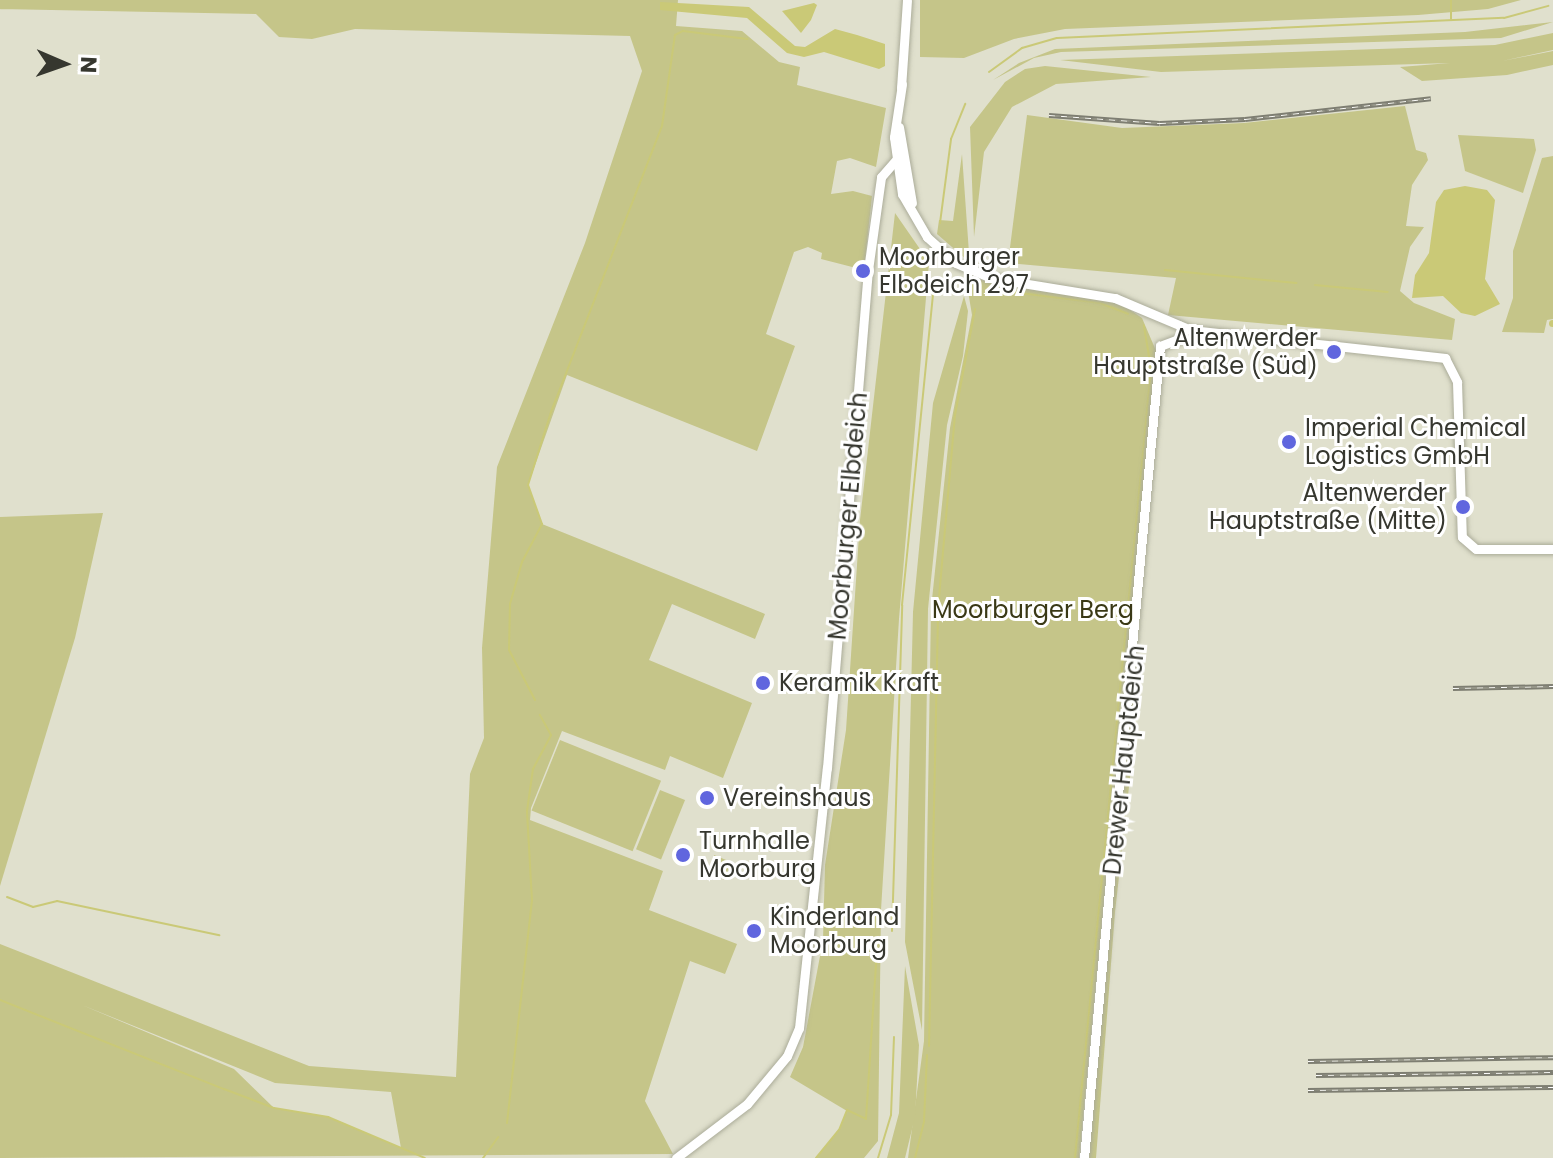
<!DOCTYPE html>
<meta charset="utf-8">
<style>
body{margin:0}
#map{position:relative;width:1553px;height:1158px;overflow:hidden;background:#e0e0cd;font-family:Poppins,sans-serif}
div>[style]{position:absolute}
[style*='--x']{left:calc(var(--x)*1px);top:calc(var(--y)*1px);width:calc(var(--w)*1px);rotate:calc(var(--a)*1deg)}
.green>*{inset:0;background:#c5c589;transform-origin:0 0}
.water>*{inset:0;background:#cac977}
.stream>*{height:2px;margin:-1px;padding:0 1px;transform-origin:1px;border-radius:1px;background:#cac977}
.canal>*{height:7px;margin:-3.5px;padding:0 3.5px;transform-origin:3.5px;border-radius:3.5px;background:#cac977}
.roads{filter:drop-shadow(0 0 2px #abac99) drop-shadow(0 0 2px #abac99)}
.minor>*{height:9px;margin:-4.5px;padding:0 4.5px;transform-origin:4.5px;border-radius:4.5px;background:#fff}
.rail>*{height:5px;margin-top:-2.5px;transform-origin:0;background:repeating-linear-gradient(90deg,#fff 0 6px,#7e7e72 0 12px);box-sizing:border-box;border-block:2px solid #7e7e72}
.dots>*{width:22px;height:22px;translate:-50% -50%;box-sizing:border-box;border:4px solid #fff;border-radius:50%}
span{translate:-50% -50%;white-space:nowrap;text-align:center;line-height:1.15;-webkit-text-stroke:6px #fff;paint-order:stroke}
.poi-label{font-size:24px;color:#36372f}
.left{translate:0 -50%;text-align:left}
.right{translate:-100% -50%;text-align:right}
.street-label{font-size:24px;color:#36372f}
.park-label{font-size:24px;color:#3a3916}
.north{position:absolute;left:24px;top:24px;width:80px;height:80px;-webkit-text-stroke:6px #fff;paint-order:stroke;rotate:92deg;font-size:22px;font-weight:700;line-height:32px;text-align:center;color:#36372f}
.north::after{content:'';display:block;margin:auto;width:28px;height:36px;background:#36372f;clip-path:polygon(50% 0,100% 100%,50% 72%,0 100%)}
</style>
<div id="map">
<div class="green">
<i style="clip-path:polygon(evenodd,0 0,678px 0,676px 26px,742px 31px,779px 62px,800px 67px,797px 85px,886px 108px,876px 167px,850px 158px,837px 161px,831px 194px,853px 191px,872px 196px,864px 270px,821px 259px,822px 253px,808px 247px,794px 252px,766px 334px,795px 346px,757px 451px,567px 375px,528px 485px,542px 524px,765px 614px,755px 639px,672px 604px,649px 660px,752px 703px,723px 778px,670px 756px,665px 770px,562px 731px,531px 808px,530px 820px,663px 871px,649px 910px,737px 944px,725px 974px,690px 961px,645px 1101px,673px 1154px,0 1158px,0 944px,309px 1066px,456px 1077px,470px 774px,484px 738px,482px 648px,497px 467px,585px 243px,642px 71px,630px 36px,355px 29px,312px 39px,279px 37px,256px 14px,0 9px,0 0,82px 1005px,275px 1083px,391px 1092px,401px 1148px,328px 1117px,274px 1108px,234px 1069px,82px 1005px)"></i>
<i style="clip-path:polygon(920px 0,1521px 0,1488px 9px,1418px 15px,1065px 29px,1014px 39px,964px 58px,920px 57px)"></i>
<i style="clip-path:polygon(1553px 22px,1501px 38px,1061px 52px,1034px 58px,993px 80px,1019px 63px,1055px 49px,1465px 32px)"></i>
<i style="clip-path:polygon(1553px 33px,1553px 50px,1502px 61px,1553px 51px,1553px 65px,1507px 75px,1422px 81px,1400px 67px,1450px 63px,1161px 72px,1060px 60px,1495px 45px)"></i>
<i style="clip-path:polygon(1045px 66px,1151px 77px,1056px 84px,1012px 107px,984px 152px,974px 237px,970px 127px,1005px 82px,1025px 69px)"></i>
<i style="clip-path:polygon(1405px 106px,1416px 150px,1426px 153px,1428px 160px,1412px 185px,1406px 226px,1424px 227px,1410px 247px,1400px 291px,1414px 303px,1455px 319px,1452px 340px,1168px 315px,1176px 278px,1008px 263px,1027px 115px,1122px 128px,1244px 123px)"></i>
<i style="clip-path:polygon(1458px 135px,1534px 139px,1536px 150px,1523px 193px,1465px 171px)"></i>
<i style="clip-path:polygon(962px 154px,969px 253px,967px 260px,937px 234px,939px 220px,953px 221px)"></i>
<i style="clip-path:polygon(1553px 156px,1553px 319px,1547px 320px,1544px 333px,1502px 332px,1513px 298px,1513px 251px,1542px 158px)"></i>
<i style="clip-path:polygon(895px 213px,929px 262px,899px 619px,881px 910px,878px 1141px,864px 1158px,816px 1158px,839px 1130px,847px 1111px,790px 1077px,803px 1047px,823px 940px,825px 865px,846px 730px,860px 520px)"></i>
<i style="clip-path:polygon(974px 279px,1114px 299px,1142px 318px,1157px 353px,1079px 1158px,908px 1158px,924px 1041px,931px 609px,950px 428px,972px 315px,967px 285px)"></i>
<i style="clip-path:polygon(964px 296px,968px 311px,963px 356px,947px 425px,928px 609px,922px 1030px,905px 942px,913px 612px,933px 403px)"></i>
<i style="clip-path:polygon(103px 513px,75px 638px,0 886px,0 517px)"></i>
<i style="clip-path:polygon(1132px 700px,1138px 706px,1115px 912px,1096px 1158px,1087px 1158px)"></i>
<i style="left:560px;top:740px;width:109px;height:76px;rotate:22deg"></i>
<i style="left:660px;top:790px;width:27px;height:64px;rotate:22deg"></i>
<i style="clip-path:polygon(714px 855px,731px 862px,724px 880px,715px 869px)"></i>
<i style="clip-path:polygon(905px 966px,919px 1045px,915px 1117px,905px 1158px,887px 1158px,899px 1113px)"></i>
</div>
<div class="water">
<i style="clip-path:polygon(660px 2px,749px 7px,795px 46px,805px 47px,835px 29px,857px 35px,885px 44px,885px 66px,879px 69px,824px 52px,804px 57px,787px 53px,747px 18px,660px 10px)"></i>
<i style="clip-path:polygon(814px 3px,817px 5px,811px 20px,801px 33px,782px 11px)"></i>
<i style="clip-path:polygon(1465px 186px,1487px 190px,1495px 200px,1485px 279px,1500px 304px,1475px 316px,1461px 313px,1443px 296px,1412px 298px,1415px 275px,1429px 253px,1436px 202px,1444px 190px)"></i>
</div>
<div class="stream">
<i style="--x:1451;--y:19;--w:19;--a:-90"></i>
<i style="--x:989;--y:72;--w:41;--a:-36"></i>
<i style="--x:1022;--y:48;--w:36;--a:-16"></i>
<i style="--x:1057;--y:38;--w:447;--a:-2.6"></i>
<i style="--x:1504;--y:18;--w:46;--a:-15.3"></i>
<i style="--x:940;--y:223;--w:85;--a:-82.5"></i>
<i style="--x:951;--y:139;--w:38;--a:-68"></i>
<i style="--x:1165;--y:270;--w:132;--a:5.7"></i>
<i style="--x:1315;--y:285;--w:73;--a:5.5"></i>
<i style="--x:995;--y:290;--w:106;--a:7.1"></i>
<i style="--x:1100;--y:303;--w:30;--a:21"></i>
<i style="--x:535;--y:700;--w:56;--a:-117.5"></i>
<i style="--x:509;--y:650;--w:46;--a:-88.8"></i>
<i style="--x:510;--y:604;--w:44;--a:-74.1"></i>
<i style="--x:522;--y:562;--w:43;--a:-62.2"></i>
<i style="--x:542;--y:524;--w:41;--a:-109.7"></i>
<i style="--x:528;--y:485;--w:77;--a:-72.5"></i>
<i style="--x:551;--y:412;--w:307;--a:-68.8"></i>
<i style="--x:662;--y:126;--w:92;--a:-81.9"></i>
<i style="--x:675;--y:35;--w:9;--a:-27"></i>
<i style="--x:683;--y:31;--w:65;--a:7"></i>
<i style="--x:7;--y:897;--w:28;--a:21"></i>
<i style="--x:33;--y:907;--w:25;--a:-14"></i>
<i style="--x:57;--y:901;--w:166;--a:11.9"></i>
<i style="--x:892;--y:931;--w:326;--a:-88.2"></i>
<i style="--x:902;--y:605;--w:324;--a:-84.3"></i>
<i style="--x:0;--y:1000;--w:241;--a:21.7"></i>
<i style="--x:224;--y:1089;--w:53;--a:20.8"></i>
<i style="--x:274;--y:1108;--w:55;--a:9.5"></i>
<i style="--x:328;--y:1117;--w:105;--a:22.9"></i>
<i style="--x:929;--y:1046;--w:437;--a:-88.8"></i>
<i style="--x:938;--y:609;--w:195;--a:-85"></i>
<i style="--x:955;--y:415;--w:108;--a:-79.3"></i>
<i style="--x:507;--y:1123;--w:223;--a:-83.6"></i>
<i style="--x:532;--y:901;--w:90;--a:-93.2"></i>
<i style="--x:527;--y:811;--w:42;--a:-81.9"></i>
<i style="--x:533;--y:769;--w:38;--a:-62"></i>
<i style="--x:551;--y:735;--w:23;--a:-119"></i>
<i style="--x:483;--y:1158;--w:26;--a:-54"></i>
<i style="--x:816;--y:1158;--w:36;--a:-51"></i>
<i style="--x:839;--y:1130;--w:22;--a:-68"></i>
<i style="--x:847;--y:1110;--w:21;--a:25"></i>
<i style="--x:866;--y:1119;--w:169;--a:-86.3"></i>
<i style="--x:878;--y:1158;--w:45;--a:-73.2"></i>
<i style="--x:891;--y:1115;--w:78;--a:-87.8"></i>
<i style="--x:915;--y:1158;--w:38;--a:-76"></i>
<i style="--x:924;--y:1121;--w:66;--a:-87.4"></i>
<i style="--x:1075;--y:1158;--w:794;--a:-84.5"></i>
<i style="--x:1151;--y:368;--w:43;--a:-99.5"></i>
</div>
<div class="canal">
<i style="--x:1552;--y:323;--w:1;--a:0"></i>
</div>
<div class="roads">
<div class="minor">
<i style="--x:902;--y:84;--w:54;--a:98.6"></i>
<i style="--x:894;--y:137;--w:58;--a:82"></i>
<i style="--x:902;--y:194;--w:50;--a:59.8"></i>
<i style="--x:927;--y:237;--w:39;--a:42"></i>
<i style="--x:956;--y:263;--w:38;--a:23"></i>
<i style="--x:991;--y:278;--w:126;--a:9.2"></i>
<i style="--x:1115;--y:298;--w:82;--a:22.8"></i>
<i style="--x:1191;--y:330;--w:256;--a:6.3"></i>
<i style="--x:1445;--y:358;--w:27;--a:63"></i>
<i style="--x:1457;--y:382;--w:155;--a:88.2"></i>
<i style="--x:1462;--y:537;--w:18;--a:41"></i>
<i style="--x:1476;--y:549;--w:77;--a:0"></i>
<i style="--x:901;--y:88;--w:88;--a:-86.1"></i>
<i style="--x:899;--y:127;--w:77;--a:80.3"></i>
<i style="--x:676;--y:1158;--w:89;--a:-37.3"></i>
<i style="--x:747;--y:1104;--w:62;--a:-50.2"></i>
<i style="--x:787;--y:1056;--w:30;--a:-67"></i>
<i style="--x:799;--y:1028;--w:262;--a:-83.9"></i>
<i style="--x:827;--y:768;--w:500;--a:-85.3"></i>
<i style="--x:868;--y:270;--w:94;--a:-82"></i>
<i style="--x:881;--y:177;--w:30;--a:-49"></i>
<i style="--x:1084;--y:1158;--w:816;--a:-84.65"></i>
<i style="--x:1160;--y:346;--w:22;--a:-21"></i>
<i style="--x:1181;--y:338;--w:9;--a:-72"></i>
</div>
</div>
<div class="rail">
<i style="--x:1049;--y:115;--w:111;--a:4.1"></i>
<i style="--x:1160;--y:123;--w:85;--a:-2.7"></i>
<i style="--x:1245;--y:119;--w:187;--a:-6.4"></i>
<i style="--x:1453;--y:688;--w:100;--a:-1.1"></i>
<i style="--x:1308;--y:1061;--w:245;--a:-0.9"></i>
<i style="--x:1316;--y:1075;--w:237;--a:-0.7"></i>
<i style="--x:1308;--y:1090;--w:245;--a:-0.7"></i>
</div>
<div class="dots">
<i style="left:863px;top:271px;background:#6066de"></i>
<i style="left:1334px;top:352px;background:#6066de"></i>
<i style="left:1289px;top:442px;background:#6066de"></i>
<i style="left:1463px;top:507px;background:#6066de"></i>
<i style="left:763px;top:683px;background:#6066de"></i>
<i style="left:707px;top:798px;background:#6066de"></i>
<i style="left:683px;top:855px;background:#6066de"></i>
<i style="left:754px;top:931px;background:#6066de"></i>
</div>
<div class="poi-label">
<span class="left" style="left:879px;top:271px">Moorburger<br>Elbdeich 297</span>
<span class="right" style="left:1318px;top:352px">Altenwerder<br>Hauptstraße (Süd)</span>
<span class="left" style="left:1305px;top:442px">Imperial Chemical<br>Logistics GmbH</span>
<span class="right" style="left:1447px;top:507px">Altenwerder<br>Hauptstraße (Mitte)</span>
<span class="left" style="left:779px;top:683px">Keramik Kraft</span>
<span class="left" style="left:723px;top:798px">Vereinshaus</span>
<span class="left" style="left:699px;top:855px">Turnhalle<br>Moorburg</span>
<span class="left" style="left:770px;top:931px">Kinderland<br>Moorburg</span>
</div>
<div class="street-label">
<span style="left:848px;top:516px;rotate:-85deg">Moorburger Elbdeich</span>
<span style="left:1124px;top:760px;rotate:-84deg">Drewer Hauptdeich</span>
</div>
<div class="park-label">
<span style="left:1033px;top:610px">Moorburger Berg</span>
</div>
<div class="north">N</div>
</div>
